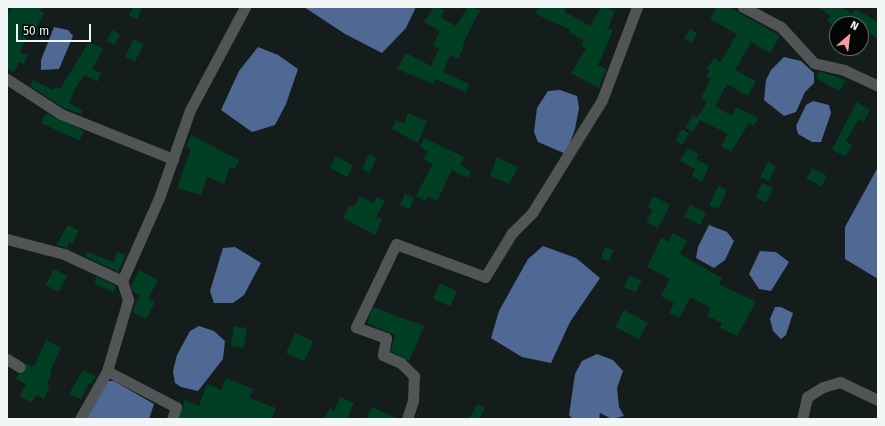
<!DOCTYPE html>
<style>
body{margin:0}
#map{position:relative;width:885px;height:426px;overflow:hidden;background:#151c1c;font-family:"Fira Sans",sans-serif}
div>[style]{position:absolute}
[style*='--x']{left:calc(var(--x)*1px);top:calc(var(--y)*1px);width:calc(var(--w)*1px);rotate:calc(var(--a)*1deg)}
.water>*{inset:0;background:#4f6894}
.building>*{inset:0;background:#003f24;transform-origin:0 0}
.minor>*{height:11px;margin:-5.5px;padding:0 5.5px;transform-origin:5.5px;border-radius:5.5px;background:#515556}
span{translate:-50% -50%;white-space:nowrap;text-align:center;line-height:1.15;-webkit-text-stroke:3px #040606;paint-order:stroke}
.frame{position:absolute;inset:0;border:8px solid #f1f6f6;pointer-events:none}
.north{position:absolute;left:829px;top:16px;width:40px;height:40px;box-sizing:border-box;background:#040606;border:1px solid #636666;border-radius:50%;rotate:28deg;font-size:11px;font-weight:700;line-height:16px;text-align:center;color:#f1f6f6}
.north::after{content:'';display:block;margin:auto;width:14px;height:18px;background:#f59b9b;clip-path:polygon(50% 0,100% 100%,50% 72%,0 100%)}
.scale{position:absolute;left:16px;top:24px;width:75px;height:18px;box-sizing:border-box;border:2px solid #f1f6f6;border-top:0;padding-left:5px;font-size:12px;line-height:14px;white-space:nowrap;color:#f1f6f6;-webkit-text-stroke:3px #040606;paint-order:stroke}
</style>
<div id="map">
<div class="water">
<i style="clip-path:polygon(304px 7px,416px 7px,406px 28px,382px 53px,345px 34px)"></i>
<i style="clip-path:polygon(54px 27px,68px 30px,73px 36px,59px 69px,41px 70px,41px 60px)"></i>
<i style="clip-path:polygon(258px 47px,278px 55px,298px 69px,286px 104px,275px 125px,252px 132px,221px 110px,239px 71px)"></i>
<i style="clip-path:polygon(784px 57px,801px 61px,814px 73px,814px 83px,805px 92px,796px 112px,784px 116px,764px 100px,766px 80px,771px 70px)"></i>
<i style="clip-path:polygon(560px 90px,577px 96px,579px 108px,575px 129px,566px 154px,538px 142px,534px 132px,537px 108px,548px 91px)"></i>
<i style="clip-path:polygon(813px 101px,829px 105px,831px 113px,821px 142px,812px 142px,798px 134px,796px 126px,806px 105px)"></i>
<i style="clip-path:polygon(878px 167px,878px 279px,845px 259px,845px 227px)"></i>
<i style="clip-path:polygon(709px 225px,727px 232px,734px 241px,725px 260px,714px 268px,696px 258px,698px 247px)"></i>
<i style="clip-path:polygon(543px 246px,576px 258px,600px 278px,570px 322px,551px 363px,522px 357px,491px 338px,499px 311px,528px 259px)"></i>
<i style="clip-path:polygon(235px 247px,261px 263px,244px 295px,233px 303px,214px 303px,210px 291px,223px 248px)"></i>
<i style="clip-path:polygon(760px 251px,776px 252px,789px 262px,771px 291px,759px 289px,749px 274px)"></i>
<i style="clip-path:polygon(775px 307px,781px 307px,793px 313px,786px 335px,781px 339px,773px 331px,770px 319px)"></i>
<i style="clip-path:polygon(199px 326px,214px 331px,225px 341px,223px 359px,198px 391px,181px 387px,175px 383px,173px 371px,177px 355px,190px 331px)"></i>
<i style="clip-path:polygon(597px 354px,613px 360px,623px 371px,617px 388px,619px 407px,624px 416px,612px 419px,600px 413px,599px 419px,573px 419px,569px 415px,575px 374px,582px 361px)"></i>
<i style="clip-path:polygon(106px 381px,114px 381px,154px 404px,149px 419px,85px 419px)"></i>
</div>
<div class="building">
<i style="clip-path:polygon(12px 7px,43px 7px,40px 11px,44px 13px,37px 27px,40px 29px,36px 36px,29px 33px,20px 52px,28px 55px,24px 64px,19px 62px,14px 72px,7px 68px,7px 17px)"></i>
<i style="clip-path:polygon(133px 7px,143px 7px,137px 19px,129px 15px)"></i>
<i style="clip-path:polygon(434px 7px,445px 10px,441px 18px,456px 26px,468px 7px,480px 10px,462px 46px,464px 47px,458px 59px,450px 55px,443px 72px,469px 84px,466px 92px,435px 79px,433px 84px,397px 69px,406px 53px,431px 66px,439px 49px,433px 46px,440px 31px,424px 22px)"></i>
<i style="clip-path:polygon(539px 7px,565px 7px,565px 12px,590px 26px,601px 7px,615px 11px,608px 28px,613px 30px,598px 65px,606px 69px,599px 88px,571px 73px,586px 49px,581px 46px,584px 40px,569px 32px,570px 30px,536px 14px)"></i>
<i style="clip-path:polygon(717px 7px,729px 7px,780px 36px,770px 53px,751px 42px,735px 70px,756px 81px,748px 96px,727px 84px,715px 106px,732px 116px,736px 107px,758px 118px,754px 126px,749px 123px,731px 152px,721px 146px,728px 134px,700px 120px,693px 132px,685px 128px,693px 115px,697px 118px,707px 102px,701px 98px,711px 79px,706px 77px,710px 70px,707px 69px,714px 58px,721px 62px,737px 34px,710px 19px)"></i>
<i style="clip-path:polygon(817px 7px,841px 7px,852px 14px,855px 9px,878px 22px,878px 39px,870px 34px,858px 57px,841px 48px,861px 48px,861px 24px,853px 24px,844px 19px,841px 24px,832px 24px,827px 21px,830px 15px)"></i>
<i style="left:690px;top:29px;width:9px;height:11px;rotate:32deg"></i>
<i style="left:112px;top:30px;width:9px;height:12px;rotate:27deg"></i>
<i style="left:134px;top:39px;width:11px;height:20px;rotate:27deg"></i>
<i style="clip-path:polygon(89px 42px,103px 49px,92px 69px,101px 73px,97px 82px,85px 75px,77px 85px,69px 103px,83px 111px,81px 114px,64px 108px,30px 86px,33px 80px,53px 90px,55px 87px,60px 89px)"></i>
<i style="clip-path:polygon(819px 71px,846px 80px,839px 91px,816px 78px)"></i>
<i style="clip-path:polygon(857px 102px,870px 110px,864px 122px,859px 119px,846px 141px,852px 145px,845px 157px,832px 149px)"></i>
<i style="left:46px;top:113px;width:42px;height:11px;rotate:25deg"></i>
<i style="clip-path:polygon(408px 113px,427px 121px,418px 143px,392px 129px,396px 120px,404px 124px)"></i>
<i style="left:682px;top:129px;width:8px;height:14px;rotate:30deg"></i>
<i style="clip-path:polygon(191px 135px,239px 160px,235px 169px,230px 167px,224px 184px,207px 177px,201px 195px,177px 188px,191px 149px,186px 146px)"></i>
<i style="clip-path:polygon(424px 138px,464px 157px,460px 165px,471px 171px,468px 178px,452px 170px,437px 201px,428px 196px,425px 201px,416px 196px,433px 164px,423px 159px,428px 151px,420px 147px)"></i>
<i style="clip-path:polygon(688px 148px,699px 154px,696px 159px,709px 166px,702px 182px,692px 176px,695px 169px,680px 161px)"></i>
<i style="clip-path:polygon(369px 154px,376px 158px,370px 173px,362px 169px)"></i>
<i style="left:336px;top:156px;width:20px;height:13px;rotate:30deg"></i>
<i style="clip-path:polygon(497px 157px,518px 167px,509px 184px,490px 176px)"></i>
<i style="left:768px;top:162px;width:9px;height:17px;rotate:27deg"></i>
<i style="left:812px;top:168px;width:17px;height:12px;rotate:28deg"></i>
<i style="left:762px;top:183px;width:12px;height:16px;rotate:24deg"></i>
<i style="left:718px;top:186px;width:10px;height:21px;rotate:24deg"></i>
<i style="left:405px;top:194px;width:10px;height:12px;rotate:24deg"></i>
<i style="clip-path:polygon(360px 196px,373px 203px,376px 197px,385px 201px,376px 217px,382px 219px,375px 235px,343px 218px,349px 205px,354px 207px)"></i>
<i style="clip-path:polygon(653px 196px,670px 205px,658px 228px,646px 222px,653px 210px,648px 207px)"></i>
<i style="left:690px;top:205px;width:18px;height:13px;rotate:27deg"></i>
<i style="clip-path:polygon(68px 225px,79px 231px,72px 244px,69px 242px,67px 248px,56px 245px)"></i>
<i style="clip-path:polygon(673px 233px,687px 241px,680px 254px,722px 278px,719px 284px,756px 302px,737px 336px,720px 328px,722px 323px,707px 316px,711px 308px,691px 297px,679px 318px,669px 313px,674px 303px,661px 296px,670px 279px,647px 267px,661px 238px,668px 242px)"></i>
<i style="left:605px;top:247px;width:9px;height:12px;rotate:21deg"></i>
<i style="clip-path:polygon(87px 252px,114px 262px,117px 252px,126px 255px,118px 272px,85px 256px)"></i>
<i style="left:54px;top:269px;width:15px;height:18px;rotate:28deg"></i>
<i style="clip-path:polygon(139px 270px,158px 280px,148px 299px,155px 302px,146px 319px,132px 312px,140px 295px,132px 291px,131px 286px)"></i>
<i style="left:630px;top:275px;width:13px;height:13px;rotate:27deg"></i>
<i style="left:97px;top:277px;width:21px;height:7px;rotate:25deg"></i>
<i style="left:440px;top:283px;width:19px;height:17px;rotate:25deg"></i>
<i style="clip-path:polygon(373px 307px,424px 326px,409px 361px,391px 351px,395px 335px,367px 323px)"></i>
<i style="left:624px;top:310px;width:27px;height:19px;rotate:28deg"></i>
<i style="left:234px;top:326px;width:13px;height:20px;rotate:9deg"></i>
<i style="left:295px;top:333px;width:20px;height:22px;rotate:24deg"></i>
<i style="clip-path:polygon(46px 340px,61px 347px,50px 372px,52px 372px,47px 384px,50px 386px,44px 399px,36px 395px,32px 403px,20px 396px,26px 384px,16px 379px,19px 374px,26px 370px,25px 363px,34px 367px)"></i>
<i style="clip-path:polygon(83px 370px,96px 376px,91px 384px,89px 383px,81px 399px,69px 394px)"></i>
<i style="clip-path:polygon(226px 378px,254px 389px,249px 398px,276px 408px,271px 419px,179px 419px,185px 400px,199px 406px,207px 384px,221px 390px)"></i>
<i style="clip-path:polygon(340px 397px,354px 403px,347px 418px,350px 419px,324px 419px,330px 409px,334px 411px)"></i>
<i style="clip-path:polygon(477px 404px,485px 408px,479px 419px,469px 419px)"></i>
<i style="clip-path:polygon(372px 407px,398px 419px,366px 419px)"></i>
</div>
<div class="minor">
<i style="--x:743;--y:7;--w:43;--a:27.8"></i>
<i style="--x:781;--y:27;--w:49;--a:47.5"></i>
<i style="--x:814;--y:63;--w:31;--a:13"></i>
<i style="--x:844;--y:70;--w:38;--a:25"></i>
<i style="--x:7;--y:79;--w:64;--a:32.9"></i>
<i style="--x:61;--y:114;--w:121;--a:21.9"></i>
<i style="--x:7;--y:239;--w:59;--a:14.7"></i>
<i style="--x:64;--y:254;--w:64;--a:25"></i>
<i style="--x:122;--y:281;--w:91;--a:-66"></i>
<i style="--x:159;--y:198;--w:93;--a:-70.6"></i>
<i style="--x:190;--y:110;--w:117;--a:-61.9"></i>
<i style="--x:122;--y:281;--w:20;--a:72"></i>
<i style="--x:128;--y:300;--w:74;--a:106.5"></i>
<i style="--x:107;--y:371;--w:78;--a:27.6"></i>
<i style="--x:176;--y:407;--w:13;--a:108"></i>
<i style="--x:7;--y:359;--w:15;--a:32"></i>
<i style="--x:80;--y:419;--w:55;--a:-60.6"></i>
<i style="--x:407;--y:419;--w:19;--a:-72"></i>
<i style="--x:413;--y:401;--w:25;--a:-88"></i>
<i style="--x:414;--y:376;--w:18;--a:-135"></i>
<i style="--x:401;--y:363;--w:20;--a:-156"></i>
<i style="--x:383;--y:355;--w:17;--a:-80"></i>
<i style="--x:386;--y:338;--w:32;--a:-160"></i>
<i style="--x:356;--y:327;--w:92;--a:-64.3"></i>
<i style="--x:396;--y:244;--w:95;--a:20.3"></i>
<i style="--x:485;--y:277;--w:52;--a:-58.5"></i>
<i style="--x:512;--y:233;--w:28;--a:-45"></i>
<i style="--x:532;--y:213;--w:133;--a:-58.2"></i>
<i style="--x:602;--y:100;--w:99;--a:-69.4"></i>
<i style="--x:802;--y:419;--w:23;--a:-77"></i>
<i style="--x:807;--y:397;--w:19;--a:-32"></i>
<i style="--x:823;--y:387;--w:18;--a:-16"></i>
<i style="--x:840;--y:382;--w:42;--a:25.3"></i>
</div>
<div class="frame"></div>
<div class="north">N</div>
<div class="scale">50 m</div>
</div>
